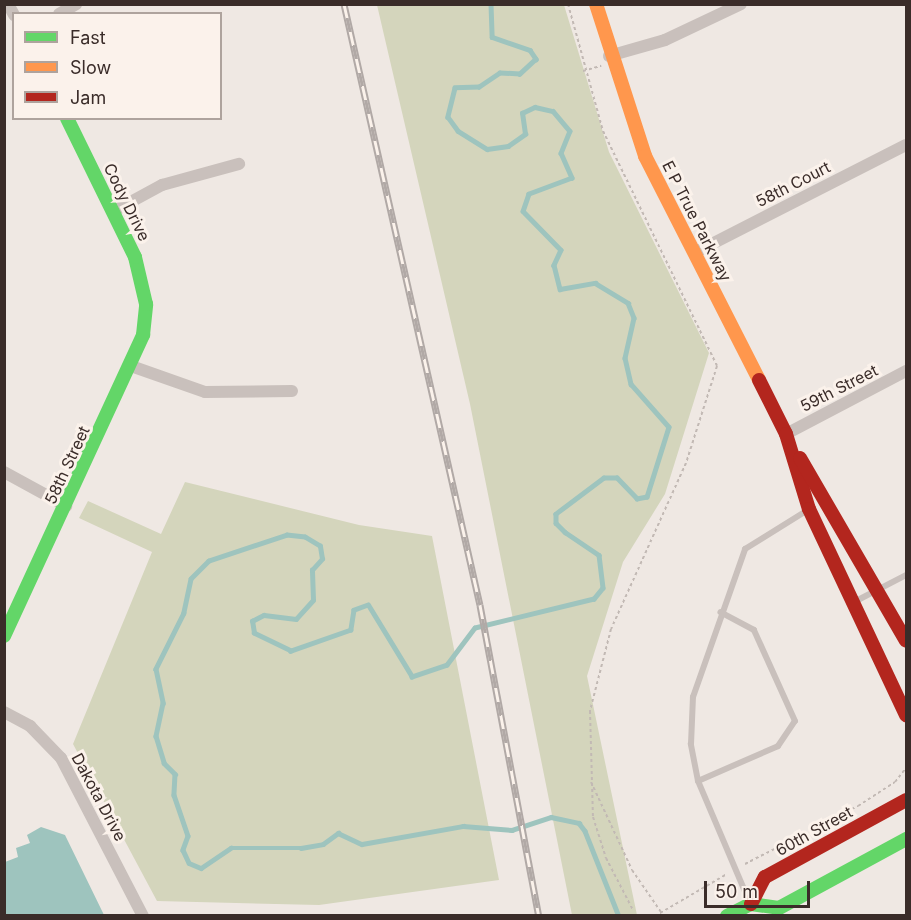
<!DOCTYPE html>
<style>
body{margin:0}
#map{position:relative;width:911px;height:920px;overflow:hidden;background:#efe8e3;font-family:Inter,sans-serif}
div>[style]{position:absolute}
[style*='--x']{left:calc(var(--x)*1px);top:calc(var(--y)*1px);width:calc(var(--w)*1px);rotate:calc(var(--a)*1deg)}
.green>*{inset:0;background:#d4d5bc}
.water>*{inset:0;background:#9ec4be}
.stream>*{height:4.5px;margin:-2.25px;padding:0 2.25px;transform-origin:2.25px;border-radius:2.25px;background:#9ec4be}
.path>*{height:2px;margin-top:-1px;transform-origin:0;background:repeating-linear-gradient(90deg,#c2b9b4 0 3px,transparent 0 6px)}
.lane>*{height:6px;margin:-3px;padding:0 3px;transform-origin:3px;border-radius:3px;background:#c9c0bc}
.street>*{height:12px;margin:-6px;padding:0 6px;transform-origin:6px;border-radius:6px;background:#c9c0bc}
.fast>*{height:14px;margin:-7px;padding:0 7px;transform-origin:7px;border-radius:7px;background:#63d668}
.slow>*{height:14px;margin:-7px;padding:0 7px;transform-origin:7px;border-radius:7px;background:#ff974d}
.jam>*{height:14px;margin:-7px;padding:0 7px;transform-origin:7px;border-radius:7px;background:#b3261e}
.rail>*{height:7px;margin-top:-3.5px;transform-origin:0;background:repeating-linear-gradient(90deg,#fbf2eb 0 14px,#b1a9a6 0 28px);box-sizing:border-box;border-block:2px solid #b1a9a6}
span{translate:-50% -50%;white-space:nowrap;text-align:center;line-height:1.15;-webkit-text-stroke:6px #fbf2eb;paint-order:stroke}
.street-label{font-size:16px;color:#3a2c29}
.frame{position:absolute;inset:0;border:6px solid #3a2c29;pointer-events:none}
.legend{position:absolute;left:12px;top:12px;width:210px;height:108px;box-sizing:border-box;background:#fbf2eb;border:2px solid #aea39d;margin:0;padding:8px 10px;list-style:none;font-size:18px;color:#3a2c29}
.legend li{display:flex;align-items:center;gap:12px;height:30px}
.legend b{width:30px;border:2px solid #aea39d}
.scale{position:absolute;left:704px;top:881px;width:106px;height:27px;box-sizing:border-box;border:3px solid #3a2c29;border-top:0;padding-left:8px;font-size:18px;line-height:21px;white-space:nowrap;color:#3a2c29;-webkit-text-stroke:4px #fbf2eb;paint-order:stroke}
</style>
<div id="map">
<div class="green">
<i style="clip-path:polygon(377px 5px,564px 5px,609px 152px,709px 353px,665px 494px,623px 562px,587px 676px,637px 915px,572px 915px,470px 404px)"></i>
<i style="clip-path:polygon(185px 482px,359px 525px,432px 536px,499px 880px,319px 905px,157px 901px,73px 744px,152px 552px,79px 518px,88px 501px,161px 534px)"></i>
</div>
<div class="water">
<i style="clip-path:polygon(41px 827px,65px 835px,104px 915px,5px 915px,5px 862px,18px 857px,16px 848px,30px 843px,27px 835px)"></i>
</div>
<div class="stream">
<i style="--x:491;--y:4;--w:33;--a:88"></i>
<i style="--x:492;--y:37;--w:40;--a:18.9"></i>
<i style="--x:530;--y:50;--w:11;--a:56"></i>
<i style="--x:536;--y:59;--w:22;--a:137"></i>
<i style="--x:520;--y:74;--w:20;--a:-177"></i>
<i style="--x:500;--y:73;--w:25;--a:146"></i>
<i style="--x:479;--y:87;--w:24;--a:178"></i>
<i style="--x:455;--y:88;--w:30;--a:104"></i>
<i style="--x:448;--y:117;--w:17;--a:54"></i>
<i style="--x:458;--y:131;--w:34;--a:32"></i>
<i style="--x:487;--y:149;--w:21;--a:-8"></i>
<i style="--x:508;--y:146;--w:21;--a:-35"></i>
<i style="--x:525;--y:134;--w:21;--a:-98"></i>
<i style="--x:522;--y:113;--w:14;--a:-25"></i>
<i style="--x:535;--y:107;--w:18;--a:13"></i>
<i style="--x:553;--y:111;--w:26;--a:50"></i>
<i style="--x:570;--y:131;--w:24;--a:112"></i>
<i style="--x:561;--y:153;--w:27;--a:66"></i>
<i style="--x:572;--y:178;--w:46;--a:159.6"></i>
<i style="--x:529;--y:194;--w:18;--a:109"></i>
<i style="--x:523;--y:211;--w:54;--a:45.7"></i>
<i style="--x:561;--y:250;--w:17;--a:115"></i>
<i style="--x:554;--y:265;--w:25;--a:76"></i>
<i style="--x:560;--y:289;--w:36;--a:-10"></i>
<i style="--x:595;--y:283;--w:39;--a:31"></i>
<i style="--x:628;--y:303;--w:16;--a:68"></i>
<i style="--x:634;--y:318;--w:41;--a:102.7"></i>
<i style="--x:625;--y:358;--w:27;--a:77"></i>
<i style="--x:631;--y:384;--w:57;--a:48.5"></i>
<i style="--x:669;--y:427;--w:73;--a:107.4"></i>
<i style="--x:647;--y:497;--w:10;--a:169"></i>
<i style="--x:637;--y:499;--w:29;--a:-134"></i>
<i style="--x:617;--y:478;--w:13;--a:180"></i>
<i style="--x:604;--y:478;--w:60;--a:143.1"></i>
<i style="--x:556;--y:514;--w:9;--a:90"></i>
<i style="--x:556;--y:523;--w:13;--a:45"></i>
<i style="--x:565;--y:532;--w:41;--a:34.1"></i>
<i style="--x:599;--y:555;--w:33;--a:83"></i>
<i style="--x:603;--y:588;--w:14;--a:129"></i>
<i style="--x:594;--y:599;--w:122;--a:166.3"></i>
<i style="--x:475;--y:628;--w:46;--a:127.1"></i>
<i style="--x:447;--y:665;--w:37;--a:161"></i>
<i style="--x:412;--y:677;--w:84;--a:-121.4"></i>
<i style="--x:368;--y:605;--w:15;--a:160"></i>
<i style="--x:354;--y:610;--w:20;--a:99"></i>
<i style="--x:351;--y:630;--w:64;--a:160.7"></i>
<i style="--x:291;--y:651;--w:41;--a:-154.1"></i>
<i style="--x:254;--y:633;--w:12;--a:-99"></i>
<i style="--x:252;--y:621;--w:13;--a:-27"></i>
<i style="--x:264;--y:615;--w:32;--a:7"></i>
<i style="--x:296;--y:619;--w:25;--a:-48"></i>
<i style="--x:313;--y:600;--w:30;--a:-92"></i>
<i style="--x:312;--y:570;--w:15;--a:-48"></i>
<i style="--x:322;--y:559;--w:13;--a:-99"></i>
<i style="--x:320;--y:546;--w:17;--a:-149"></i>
<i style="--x:305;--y:537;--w:18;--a:-174"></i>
<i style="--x:287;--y:535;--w:82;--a:161.6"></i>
<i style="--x:209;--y:561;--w:25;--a:135"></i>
<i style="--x:191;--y:579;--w:35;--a:102"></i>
<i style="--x:184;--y:613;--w:63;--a:116.6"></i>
<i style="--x:156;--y:669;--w:35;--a:78"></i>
<i style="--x:163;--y:703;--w:34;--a:102"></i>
<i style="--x:156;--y:736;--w:28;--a:73"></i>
<i style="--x:164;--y:763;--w:16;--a:45"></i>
<i style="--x:175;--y:774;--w:21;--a:93"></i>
<i style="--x:174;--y:795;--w:43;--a:71.1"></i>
<i style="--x:188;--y:836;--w:15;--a:110"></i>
<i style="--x:183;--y:850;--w:14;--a:65"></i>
<i style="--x:189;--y:863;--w:13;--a:23"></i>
<i style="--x:201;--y:868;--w:36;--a:-34"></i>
<i style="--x:231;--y:848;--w:70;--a:0"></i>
<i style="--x:301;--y:848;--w:22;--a:-10"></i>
<i style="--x:323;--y:844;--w:19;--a:-36"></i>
<i style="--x:338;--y:833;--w:26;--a:25"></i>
<i style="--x:362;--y:844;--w:103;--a:-10.1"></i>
<i style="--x:463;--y:826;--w:49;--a:4.7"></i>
<i style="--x:512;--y:830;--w:41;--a:-18.4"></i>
<i style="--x:551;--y:817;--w:29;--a:12"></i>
<i style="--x:579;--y:823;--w:10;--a:53"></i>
<i style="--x:585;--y:831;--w:89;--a:68.3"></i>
</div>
<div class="path">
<i style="--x:568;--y:4;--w:132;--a:74.6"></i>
<i style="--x:603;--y:131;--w:261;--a:64.1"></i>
<i style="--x:717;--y:366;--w:102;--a:107.7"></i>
<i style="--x:686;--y:463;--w:182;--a:114.3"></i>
<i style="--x:611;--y:629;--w:85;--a:104.4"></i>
<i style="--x:590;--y:711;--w:106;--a:88.4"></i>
<i style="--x:593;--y:817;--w:43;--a:72.4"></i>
<i style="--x:606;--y:858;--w:59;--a:62.6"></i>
<i style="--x:583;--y:71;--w:19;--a:-16"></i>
<i style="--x:591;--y:782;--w:97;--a:65"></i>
<i style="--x:632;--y:870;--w:51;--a:55.4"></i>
<i style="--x:745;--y:864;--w:127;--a:-27.2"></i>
<i style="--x:858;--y:806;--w:44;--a:-33"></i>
<i style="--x:895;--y:782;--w:18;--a:-52"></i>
<i style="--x:655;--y:916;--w:83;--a:-30.3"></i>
</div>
<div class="lane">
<i style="--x:854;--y:602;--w:59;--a:-27.4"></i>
<i style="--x:698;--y:781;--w:87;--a:-23.6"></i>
<i style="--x:778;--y:746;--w:30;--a:-56"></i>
<i style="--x:795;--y:721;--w:100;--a:-114.3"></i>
<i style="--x:754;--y:630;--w:38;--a:-152"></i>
<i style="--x:749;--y:901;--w:130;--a:-113"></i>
<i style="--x:698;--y:781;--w:38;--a:-101"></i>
<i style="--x:691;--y:744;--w:47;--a:-87.6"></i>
<i style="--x:693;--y:697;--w:157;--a:-70.6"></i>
<i style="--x:745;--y:549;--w:72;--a:-31.9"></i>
</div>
<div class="street">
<i style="--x:8;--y:4;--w:13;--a:61"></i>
<i style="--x:59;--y:14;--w:20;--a:-30"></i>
<i style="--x:609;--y:56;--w:58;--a:-15.9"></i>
<i style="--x:665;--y:40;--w:84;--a:-25.3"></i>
<i style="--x:114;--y:211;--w:55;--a:-28.4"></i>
<i style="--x:162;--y:185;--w:80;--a:-15.3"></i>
<i style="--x:694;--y:253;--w:238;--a:-27"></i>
<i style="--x:131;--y:366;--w:78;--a:19.4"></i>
<i style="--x:205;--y:392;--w:87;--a:-0.7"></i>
<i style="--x:786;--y:434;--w:136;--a:-27.7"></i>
<i style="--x:4;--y:472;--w:71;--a:28.7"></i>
<i style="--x:4;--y:712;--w:30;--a:28"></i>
<i style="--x:30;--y:726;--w:45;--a:45.9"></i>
<i style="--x:61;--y:758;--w:178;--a:62.6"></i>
</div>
<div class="fast">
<i style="--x:4;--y:636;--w:332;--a:-65.2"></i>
<i style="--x:143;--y:335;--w:31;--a:-84"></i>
<i style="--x:146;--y:304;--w:48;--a:-103.2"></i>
<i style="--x:135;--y:257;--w:155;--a:-116.1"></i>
<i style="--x:727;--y:916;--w:27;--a:-27"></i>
<i style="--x:751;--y:904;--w:28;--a:8"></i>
<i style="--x:779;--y:908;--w:145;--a:-28.5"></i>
</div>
<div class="slow">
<i style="--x:596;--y:4;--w:160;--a:72.1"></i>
<i style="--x:645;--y:156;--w:251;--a:63"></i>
</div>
<div class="jam">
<i style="--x:759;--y:380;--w:60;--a:63.4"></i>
<i style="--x:786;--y:434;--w:78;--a:73"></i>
<i style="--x:809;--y:509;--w:228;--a:64.8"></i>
<i style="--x:800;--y:458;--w:211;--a:59.9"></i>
<i style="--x:751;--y:904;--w:30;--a:-63"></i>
<i style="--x:765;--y:877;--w:161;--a:-28.6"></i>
</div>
<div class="rail">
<i style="--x:344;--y:4;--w:616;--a:77.25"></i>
<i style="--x:480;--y:605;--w:317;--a:79.3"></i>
</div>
<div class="street-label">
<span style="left:793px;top:184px;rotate:-27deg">58th Court</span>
<span style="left:127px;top:202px;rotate:64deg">Cody Drive</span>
<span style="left:697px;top:221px;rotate:63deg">E P True Parkway</span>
<span style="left:839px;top:388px;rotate:-27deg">59th Street</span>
<span style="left:67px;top:465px;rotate:-65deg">58th Street</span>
<span style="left:99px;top:797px;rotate:62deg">Dakota Drive</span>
<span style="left:814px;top:831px;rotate:-29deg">60th Street</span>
</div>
<div class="frame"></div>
<ul class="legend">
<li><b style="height:8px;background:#63d668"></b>Fast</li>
<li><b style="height:8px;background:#ff974d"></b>Slow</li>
<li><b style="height:8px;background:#b3261e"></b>Jam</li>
</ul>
<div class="scale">50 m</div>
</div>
